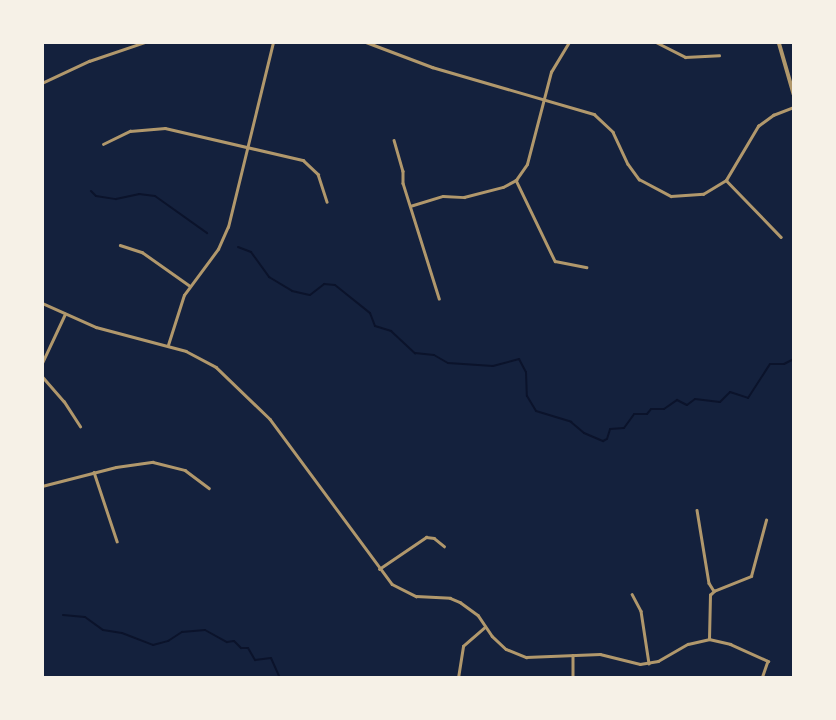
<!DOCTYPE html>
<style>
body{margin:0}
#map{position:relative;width:836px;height:720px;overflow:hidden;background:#14213d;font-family:"Open Sans",sans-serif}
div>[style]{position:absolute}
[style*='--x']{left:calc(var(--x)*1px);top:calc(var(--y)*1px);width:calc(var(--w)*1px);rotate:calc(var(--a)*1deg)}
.stream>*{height:2px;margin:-1px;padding:0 1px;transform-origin:1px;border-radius:1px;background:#0b132b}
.minor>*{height:2.5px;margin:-1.25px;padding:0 1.25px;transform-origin:1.25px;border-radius:1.25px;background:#b1986c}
.tertiary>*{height:3.5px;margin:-1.75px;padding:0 1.75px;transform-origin:1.75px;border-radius:1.75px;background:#b1986c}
span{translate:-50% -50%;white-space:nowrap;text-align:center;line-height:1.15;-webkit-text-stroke:5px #f6f1e7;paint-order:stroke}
.frame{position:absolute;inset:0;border:44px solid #f6f1e7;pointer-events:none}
</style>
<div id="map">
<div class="stream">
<i style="--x:91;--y:191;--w:7;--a:45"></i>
<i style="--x:96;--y:196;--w:20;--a:9"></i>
<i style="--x:116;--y:199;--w:24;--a:-12"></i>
<i style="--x:139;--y:194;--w:16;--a:7"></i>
<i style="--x:155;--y:196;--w:64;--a:35.4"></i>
<i style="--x:238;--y:247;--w:14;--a:21"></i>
<i style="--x:251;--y:252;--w:31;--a:54"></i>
<i style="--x:269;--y:277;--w:27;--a:31"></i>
<i style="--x:292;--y:291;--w:18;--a:13"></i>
<i style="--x:310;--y:295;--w:18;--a:-38"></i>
<i style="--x:324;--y:284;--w:11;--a:5"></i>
<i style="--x:335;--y:285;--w:45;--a:38.7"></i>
<i style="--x:370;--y:313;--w:14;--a:69"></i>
<i style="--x:375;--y:326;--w:17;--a:17"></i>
<i style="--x:391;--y:331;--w:33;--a:43"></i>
<i style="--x:415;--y:353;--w:19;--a:6"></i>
<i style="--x:434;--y:355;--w:16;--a:30"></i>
<i style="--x:448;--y:363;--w:45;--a:3.8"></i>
<i style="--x:493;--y:366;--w:27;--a:-15"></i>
<i style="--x:519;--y:359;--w:15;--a:62"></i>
<i style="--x:526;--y:372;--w:24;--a:88"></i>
<i style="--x:527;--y:396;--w:17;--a:59"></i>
<i style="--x:536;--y:411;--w:37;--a:17"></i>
<i style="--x:571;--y:422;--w:17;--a:40"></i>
<i style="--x:584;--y:433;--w:21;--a:23"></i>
<i style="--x:603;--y:441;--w:4;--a:-27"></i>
<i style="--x:607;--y:439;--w:10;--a:-73"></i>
<i style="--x:610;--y:429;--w:14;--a:-4"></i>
<i style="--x:624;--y:428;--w:17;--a:-54"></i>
<i style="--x:634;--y:414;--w:13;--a:0"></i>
<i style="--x:647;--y:414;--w:6;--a:-51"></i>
<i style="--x:651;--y:409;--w:13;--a:0"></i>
<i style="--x:664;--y:409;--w:16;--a:-35"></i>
<i style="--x:677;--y:400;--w:11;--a:27"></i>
<i style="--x:687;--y:405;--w:10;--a:-37"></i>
<i style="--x:695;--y:399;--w:25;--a:7"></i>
<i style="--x:720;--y:402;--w:14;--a:-45"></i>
<i style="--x:730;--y:392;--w:19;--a:18"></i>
<i style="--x:748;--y:398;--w:40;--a:-57.1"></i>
<i style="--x:770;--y:364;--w:14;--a:0"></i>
<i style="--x:784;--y:364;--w:11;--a:-27"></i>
<i style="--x:63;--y:615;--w:22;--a:5"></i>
<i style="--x:85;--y:617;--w:22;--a:36"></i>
<i style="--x:103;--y:630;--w:19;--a:9"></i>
<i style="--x:122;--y:633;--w:33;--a:21"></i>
<i style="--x:153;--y:645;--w:16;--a:-15"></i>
<i style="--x:168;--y:641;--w:17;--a:-33"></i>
<i style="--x:182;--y:632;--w:23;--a:-5"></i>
<i style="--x:205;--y:630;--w:25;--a:29"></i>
<i style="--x:227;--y:642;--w:7;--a:-8"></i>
<i style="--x:234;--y:641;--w:10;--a:45"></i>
<i style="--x:241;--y:648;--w:7;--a:0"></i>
<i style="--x:248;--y:648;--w:14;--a:60"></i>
<i style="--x:255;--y:660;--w:16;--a:-7"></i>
<i style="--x:271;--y:658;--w:22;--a:66"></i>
</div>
<div class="minor">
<i style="--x:366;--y:42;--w:71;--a:20.7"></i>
<i style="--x:432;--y:67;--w:169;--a:16.2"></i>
<i style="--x:594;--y:114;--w:26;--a:43"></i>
<i style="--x:613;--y:132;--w:35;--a:65"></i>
<i style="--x:628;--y:164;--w:19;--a:54"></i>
<i style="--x:639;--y:179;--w:36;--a:28"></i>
<i style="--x:671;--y:196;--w:32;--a:-4"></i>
<i style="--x:703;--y:194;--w:27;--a:-31"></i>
<i style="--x:726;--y:180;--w:63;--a:-59.3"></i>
<i style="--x:758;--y:126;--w:19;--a:-36"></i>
<i style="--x:773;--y:115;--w:22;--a:-21"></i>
<i style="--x:656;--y:42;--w:33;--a:27"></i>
<i style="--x:685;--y:57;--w:34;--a:-3"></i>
<i style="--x:42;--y:83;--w:52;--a:-25.1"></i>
<i style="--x:89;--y:61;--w:59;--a:-18.7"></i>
<i style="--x:394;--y:140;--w:32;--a:74"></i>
<i style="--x:403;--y:171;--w:12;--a:90"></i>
<i style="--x:403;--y:183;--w:121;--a:72.6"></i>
<i style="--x:103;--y:144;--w:30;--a:-26"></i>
<i style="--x:130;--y:131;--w:35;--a:-5"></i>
<i style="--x:165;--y:128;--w:142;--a:13.1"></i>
<i style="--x:303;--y:160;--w:21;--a:43"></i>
<i style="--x:318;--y:174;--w:29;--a:72"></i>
<i style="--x:516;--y:180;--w:90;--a:64.3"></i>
<i style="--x:555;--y:261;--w:32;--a:11"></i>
<i style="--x:726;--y:180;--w:79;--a:46"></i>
<i style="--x:410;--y:206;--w:34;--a:-17"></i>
<i style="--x:443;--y:196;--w:21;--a:3"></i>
<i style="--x:464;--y:197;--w:40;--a:-14.4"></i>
<i style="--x:503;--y:187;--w:15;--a:-28"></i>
<i style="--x:516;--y:180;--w:19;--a:-55"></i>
<i style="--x:527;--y:164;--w:95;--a:-75.4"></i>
<i style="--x:551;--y:72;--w:35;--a:-59"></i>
<i style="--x:120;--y:245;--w:23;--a:18"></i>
<i style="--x:142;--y:252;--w:59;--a:35.3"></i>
<i style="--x:42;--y:303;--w:59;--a:24"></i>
<i style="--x:96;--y:327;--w:93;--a:14.9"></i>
<i style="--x:186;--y:351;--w:34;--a:28"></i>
<i style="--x:216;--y:367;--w:75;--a:43.9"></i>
<i style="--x:270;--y:419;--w:205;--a:53.5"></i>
<i style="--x:392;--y:584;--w:27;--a:27"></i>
<i style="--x:416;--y:596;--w:34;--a:3"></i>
<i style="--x:450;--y:598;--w:11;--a:22"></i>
<i style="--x:460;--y:602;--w:22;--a:36"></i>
<i style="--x:478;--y:615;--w:25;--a:56"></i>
<i style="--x:492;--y:636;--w:19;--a:43"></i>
<i style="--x:506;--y:649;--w:22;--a:22"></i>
<i style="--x:526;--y:657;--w:74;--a:-2.3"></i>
<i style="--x:600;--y:654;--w:41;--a:14"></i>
<i style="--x:640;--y:664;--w:18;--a:-9"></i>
<i style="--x:658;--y:661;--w:34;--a:-30"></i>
<i style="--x:688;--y:644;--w:22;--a:-13"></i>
<i style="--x:709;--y:639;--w:22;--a:13"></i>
<i style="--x:730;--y:644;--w:42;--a:24.1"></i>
<i style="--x:768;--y:661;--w:18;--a:109"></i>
<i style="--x:168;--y:345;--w:52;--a:-72.3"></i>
<i style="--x:184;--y:295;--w:57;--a:-53.5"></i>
<i style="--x:218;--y:249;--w:24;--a:-66"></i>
<i style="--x:228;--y:227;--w:190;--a:-76.3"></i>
<i style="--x:42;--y:363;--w:54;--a:-64.9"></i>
<i style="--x:42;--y:376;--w:33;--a:49"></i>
<i style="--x:64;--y:401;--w:30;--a:57"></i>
<i style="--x:94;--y:472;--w:73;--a:71.6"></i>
<i style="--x:42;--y:486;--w:76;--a:-14.4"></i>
<i style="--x:116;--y:467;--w:37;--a:-8"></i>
<i style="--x:153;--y:462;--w:33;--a:14"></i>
<i style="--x:185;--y:470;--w:30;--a:37"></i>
<i style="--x:697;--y:510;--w:74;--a:80.7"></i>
<i style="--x:709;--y:583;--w:9;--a:58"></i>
<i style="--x:379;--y:569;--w:57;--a:-34.2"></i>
<i style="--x:426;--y:537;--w:8;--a:7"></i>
<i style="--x:434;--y:538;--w:13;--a:39"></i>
<i style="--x:632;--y:594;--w:19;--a:62"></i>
<i style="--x:641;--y:611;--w:53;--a:81.3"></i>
<i style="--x:709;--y:639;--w:44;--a:-88.7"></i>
<i style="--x:710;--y:595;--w:6;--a:-45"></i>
<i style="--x:714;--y:591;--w:40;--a:-22"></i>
<i style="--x:751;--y:576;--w:58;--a:-75"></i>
<i style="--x:573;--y:655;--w:23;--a:90"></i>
<i style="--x:458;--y:678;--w:32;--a:-81"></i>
<i style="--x:463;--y:646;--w:29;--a:-41"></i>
</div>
<div class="tertiary">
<i style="--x:779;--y:42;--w:54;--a:73.9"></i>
</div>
<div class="frame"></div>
</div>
